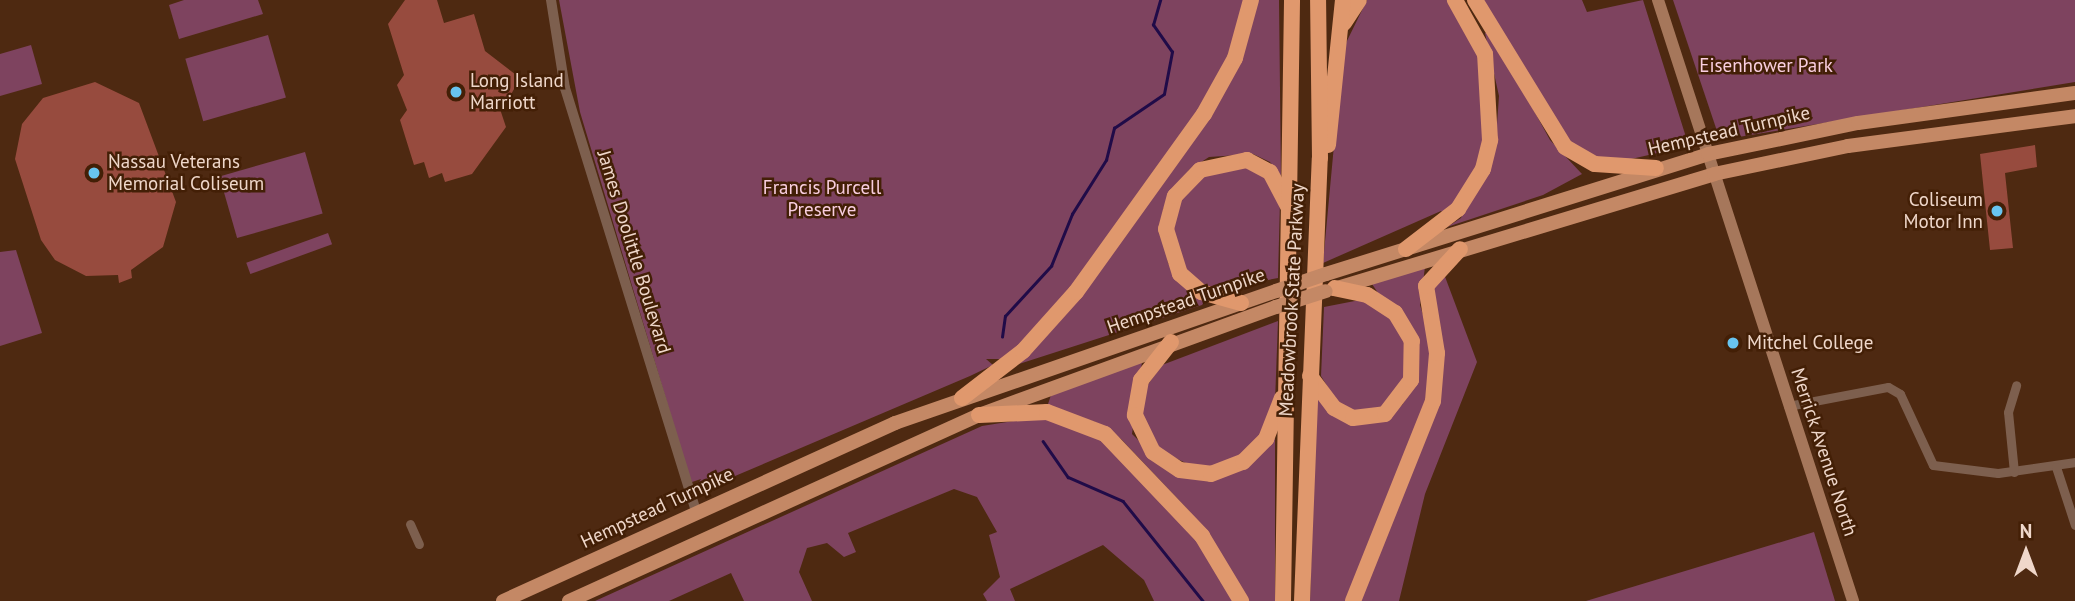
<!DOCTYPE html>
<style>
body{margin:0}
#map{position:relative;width:2075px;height:601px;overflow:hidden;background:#4e2911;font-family:"PT Sans",sans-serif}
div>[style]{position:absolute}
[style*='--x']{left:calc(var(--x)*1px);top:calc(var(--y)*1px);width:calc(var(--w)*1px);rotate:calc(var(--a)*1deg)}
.green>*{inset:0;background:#7e435f;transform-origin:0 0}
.stream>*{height:2.5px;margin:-1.25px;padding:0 1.25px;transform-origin:1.25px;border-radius:1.25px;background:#200b48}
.building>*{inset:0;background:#974b3e}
.minor>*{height:9px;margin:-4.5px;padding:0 4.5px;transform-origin:4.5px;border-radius:4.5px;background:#7d5f4e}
.tertiary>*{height:10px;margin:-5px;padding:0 5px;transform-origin:5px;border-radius:5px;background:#7d5f4e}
.secondary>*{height:12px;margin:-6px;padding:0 6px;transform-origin:6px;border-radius:6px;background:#a6775b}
.primary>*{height:14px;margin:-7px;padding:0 7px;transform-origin:7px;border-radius:7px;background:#c48865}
.motorway>*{height:16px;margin:-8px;padding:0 8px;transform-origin:8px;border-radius:8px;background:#e0986d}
.primary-bridge>*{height:14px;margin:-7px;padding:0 7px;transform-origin:7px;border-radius:7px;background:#c48865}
.dots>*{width:19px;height:19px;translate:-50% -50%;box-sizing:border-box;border:4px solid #431f06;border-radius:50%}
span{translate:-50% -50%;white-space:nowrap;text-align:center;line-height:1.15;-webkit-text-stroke:5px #431f06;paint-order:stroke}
.park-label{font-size:19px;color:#f9cee0}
.poi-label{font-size:19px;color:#efd7ca}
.left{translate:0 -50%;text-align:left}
.right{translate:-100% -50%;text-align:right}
.street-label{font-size:19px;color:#efd7ca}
.north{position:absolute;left:1991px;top:517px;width:70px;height:70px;-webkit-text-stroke:5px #431f06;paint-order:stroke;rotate:0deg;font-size:19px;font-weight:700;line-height:28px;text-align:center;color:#efd7ca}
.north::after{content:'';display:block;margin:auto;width:24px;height:32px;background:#efd7ca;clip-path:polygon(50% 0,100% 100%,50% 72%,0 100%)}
</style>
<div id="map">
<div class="green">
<i style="clip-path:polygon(184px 0,258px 0,263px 14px,179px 39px,169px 5px)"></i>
<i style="clip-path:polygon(559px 0,1244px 0,1225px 66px,1207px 98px,1047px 322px,1003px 359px,986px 359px,993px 365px,970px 376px,702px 490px,696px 487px,701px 479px,692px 482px,689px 476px,580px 112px)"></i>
<i style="clip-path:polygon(1256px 0,1279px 0,1281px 178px,1270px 162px,1253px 154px,1209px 157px,1189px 170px,1163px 209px,1168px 263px,1178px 278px,1207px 298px,1202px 305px,1019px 364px,1198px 131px)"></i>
<i style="clip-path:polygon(1367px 0,1448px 0,1481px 58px,1487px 119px,1476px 170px,1445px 215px,1441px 211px,1323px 263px,1343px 49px)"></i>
<i style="clip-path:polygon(1483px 0,1582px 0,1587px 12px,1643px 0,1685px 134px,1679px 148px,1627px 160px,1593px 157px,1568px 142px)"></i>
<i style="clip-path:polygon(1673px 0,2075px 0,2075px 82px,1720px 140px)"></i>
<i style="clip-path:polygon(1485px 33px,1492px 34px,1550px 140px,1582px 174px,1543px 195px,1447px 227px,1461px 218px,1496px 138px,1499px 96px)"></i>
<i style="left:268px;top:35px;width:65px;height:86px;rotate:74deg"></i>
<i style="clip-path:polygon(31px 45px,42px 84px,0 96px,0 54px)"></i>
<i style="left:305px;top:152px;width:64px;height:89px;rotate:74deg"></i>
<i style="clip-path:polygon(1218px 165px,1257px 167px,1280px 201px,1278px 278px,1212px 291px,1186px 275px,1170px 231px,1183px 191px)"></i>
<i style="left:328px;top:233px;width:12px;height:87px;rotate:70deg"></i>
<i style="clip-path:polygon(16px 250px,42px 333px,0 346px,0 252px)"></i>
<i style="clip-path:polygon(1425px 267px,1420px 305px,1432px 344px,1430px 392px,1348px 601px,1310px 601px,1316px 396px,1326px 407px,1387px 417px,1402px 405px,1411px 391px,1417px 351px,1372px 284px)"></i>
<i style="clip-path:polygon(1444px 274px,1477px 362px,1425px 494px,1399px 601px,1358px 601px,1438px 398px,1431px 284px)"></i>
<i style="clip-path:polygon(1365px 299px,1381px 306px,1407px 340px,1407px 379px,1381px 410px,1359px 413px,1340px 407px,1321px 376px,1324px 307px)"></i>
<i style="clip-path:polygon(1278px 321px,1275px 402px,1262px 439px,1222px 467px,1198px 469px,1153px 447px,1142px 424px,1141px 394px,1162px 365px)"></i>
<i style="clip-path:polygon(1142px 362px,1132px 434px,1168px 469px,1243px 468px,1275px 438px,1275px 601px,1246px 601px,1190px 512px,1121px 439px,1095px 422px,1047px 407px,1051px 395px)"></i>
<i style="clip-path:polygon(1045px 416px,1090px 430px,1188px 524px,1233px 601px,1154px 601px,1144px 580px,1103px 545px,1010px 589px,1015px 601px,987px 601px,983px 594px,1000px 577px,989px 535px,997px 532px,977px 497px,954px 489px,848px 533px,856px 552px,844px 557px,827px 543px,807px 548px,799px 572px,812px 601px,744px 601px,731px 573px,669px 601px,595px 601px,982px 426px)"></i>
<i style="clip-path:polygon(1814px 532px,1835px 601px,1586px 601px)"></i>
</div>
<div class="stream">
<i style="--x:1002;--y:337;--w:21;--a:-82"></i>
<i style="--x:1005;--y:316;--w:68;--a:-47.4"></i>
<i style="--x:1051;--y:266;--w:56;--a:-68"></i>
<i style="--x:1072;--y:214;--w:64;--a:-57.8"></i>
<i style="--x:1106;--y:160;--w:33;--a:-76"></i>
<i style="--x:1114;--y:128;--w:60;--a:-34.2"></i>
<i style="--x:1164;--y:94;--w:43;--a:-79.2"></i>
<i style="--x:1172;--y:52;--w:33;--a:-125"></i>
<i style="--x:1153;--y:25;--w:26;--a:-74"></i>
<i style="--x:1043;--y:441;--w:44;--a:55.2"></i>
<i style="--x:1068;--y:477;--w:60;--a:23.6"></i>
<i style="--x:1123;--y:501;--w:128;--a:51.3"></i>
</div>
<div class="building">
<i style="clip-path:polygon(405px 0,437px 0,444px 23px,474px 14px,485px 51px,520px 78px,508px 100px,498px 103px,506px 127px,472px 174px,445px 182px,442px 173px,429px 178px,424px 162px,414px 165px,400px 120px,407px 110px,397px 85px,404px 75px,388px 24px)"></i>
<i style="clip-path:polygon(95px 82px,139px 103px,176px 202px,163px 247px,131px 270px,132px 278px,119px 283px,118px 275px,86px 276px,55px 260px,41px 240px,15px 159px,22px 124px,43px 98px)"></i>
<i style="clip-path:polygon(2035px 145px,2037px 167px,2005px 173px,2013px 248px,1990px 250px,1980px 154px)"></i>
</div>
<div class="minor">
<i style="--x:1788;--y:406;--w:102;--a:-10.8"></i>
<i style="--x:1888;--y:387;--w:14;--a:30"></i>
<i style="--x:1900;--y:394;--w:78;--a:65.1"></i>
<i style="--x:1933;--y:465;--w:65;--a:7"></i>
<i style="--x:1998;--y:473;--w:78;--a:-8.1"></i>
<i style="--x:2056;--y:467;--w:61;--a:71.9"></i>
<i style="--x:2014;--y:472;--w:60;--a:-95.7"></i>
<i style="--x:2008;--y:412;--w:28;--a:-73"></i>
<i style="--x:410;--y:524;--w:22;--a:66"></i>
</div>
<div class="tertiary">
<i style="--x:551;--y:0;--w:89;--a:81"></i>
<i style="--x:565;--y:88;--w:444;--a:72.8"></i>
</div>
<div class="secondary">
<i style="--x:1658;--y:0;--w:632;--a:72.02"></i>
</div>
<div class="primary">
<i style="--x:1326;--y:274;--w:400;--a:-17.4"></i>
<i style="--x:1708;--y:154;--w:153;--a:-11.7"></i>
<i style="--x:1858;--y:123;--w:219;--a:-7.9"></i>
<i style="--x:1334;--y:289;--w:397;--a:-16.8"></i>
<i style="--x:1714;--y:174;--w:137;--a:-11.8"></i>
<i style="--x:1848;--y:146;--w:229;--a:-7.5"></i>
<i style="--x:503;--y:601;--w:431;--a:-24.4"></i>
<i style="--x:895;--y:423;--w:403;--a:-19.1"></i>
<i style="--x:569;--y:601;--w:450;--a:-24.4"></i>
<i style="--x:979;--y:415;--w:316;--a:-20"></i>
</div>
<div class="motorway">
<i style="--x:1475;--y:0;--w:172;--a:58.5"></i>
<i style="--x:1565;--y:147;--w:34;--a:30"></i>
<i style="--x:1595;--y:164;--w:61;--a:3.8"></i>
<i style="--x:1344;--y:23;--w:27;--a:-57"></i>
<i style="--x:1328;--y:145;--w:146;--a:-84.1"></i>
<i style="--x:1406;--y:249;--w:66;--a:-37.6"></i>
<i style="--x:1458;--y:209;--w:47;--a:-58"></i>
<i style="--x:1483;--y:169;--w:30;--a:-76"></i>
<i style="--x:1490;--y:140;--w:86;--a:-93.3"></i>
<i style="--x:1485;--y:54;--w:62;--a:-119.1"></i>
<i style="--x:1241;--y:303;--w:41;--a:-164.6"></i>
<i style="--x:1201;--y:292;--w:28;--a:-139"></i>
<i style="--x:1180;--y:274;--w:47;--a:-107.3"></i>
<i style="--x:1166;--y:229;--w:34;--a:-75"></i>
<i style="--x:1175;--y:196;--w:36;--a:-46"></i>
<i style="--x:1200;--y:170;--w:48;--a:-12"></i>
<i style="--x:1247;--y:160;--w:26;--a:28"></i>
<i style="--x:1270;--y:172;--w:45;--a:62.3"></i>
<i style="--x:1171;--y:342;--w:48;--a:128.3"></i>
<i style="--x:1141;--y:380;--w:36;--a:100"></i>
<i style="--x:1135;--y:415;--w:41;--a:64.1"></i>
<i style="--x:1153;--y:452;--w:32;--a:34"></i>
<i style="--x:1180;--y:470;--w:31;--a:7"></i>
<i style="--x:1211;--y:474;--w:34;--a:-21"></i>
<i style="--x:1243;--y:462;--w:33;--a:-45"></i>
<i style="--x:1266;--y:439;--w:44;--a:-68.7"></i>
<i style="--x:1310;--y:376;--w:40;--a:53"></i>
<i style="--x:1334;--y:408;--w:21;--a:28"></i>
<i style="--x:1353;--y:418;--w:32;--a:-7"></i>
<i style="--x:1385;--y:414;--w:43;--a:-52.6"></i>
<i style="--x:1411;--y:380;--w:39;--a:-89"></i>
<i style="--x:1412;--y:341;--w:33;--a:-121"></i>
<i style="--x:1395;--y:313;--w:33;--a:-147"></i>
<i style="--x:1367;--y:295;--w:33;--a:-168"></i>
<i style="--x:962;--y:398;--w:77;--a:-37.6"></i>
<i style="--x:1023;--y:351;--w:79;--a:-48.1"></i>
<i style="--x:1076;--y:292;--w:219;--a:-54.3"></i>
<i style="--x:1204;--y:114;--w:64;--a:-61"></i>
<i style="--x:1235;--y:58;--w:60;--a:-74.6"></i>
<i style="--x:979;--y:415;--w:68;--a:-2.5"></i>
<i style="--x:1047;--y:412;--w:62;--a:20.8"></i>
<i style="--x:1105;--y:434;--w:141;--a:46.4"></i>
<i style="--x:1202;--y:536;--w:76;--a:59"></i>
<i style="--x:1283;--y:601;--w:601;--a:-89.14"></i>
<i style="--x:1302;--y:601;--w:443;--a:-87.7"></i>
<i style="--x:1320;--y:158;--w:158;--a:-90.7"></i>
<i style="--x:1353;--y:601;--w:215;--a:-68.2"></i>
<i style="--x:1433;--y:401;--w:48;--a:-85.2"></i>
<i style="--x:1437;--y:353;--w:68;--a:-99.3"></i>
<i style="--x:1426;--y:286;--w:50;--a:-47.4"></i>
</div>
<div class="primary-bridge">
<i style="--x:1276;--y:291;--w:53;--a:-18.8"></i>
<i style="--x:1276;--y:307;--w:52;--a:-17.7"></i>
</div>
<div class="dots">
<i style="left:456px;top:92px;background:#68c4f0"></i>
<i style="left:94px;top:173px;background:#68c4f0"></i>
<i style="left:1997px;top:211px;background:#68c4f0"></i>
<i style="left:1733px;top:343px;background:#68c4f0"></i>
</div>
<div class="park-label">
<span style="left:1766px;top:66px">Eisenhower Park</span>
<span style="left:822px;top:199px">Francis Purcell<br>Preserve</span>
</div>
<div class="poi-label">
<span class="left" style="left:470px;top:92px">Long Island<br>Marriott</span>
<span class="left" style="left:108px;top:173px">Nassau Veterans<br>Memorial Coliseum</span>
<span class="right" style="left:1983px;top:211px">Coliseum<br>Motor Inn</span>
<span class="left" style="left:1747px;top:343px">Mitchel College</span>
</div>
<div class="street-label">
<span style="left:1729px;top:131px;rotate:-13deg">Hempstead Turnpike</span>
<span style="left:634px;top:252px;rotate:73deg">James Doolittle Boulevard</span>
<span style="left:1292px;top:300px;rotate:-87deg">Meadowbrook State Parkway</span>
<span style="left:1186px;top:301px;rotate:-19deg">Hempstead Turnpike</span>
<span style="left:1824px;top:452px;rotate:72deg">Merrick Avenue North</span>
<span style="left:657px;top:508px;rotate:-25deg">Hempstead Turnpike</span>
</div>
<div class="north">N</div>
</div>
